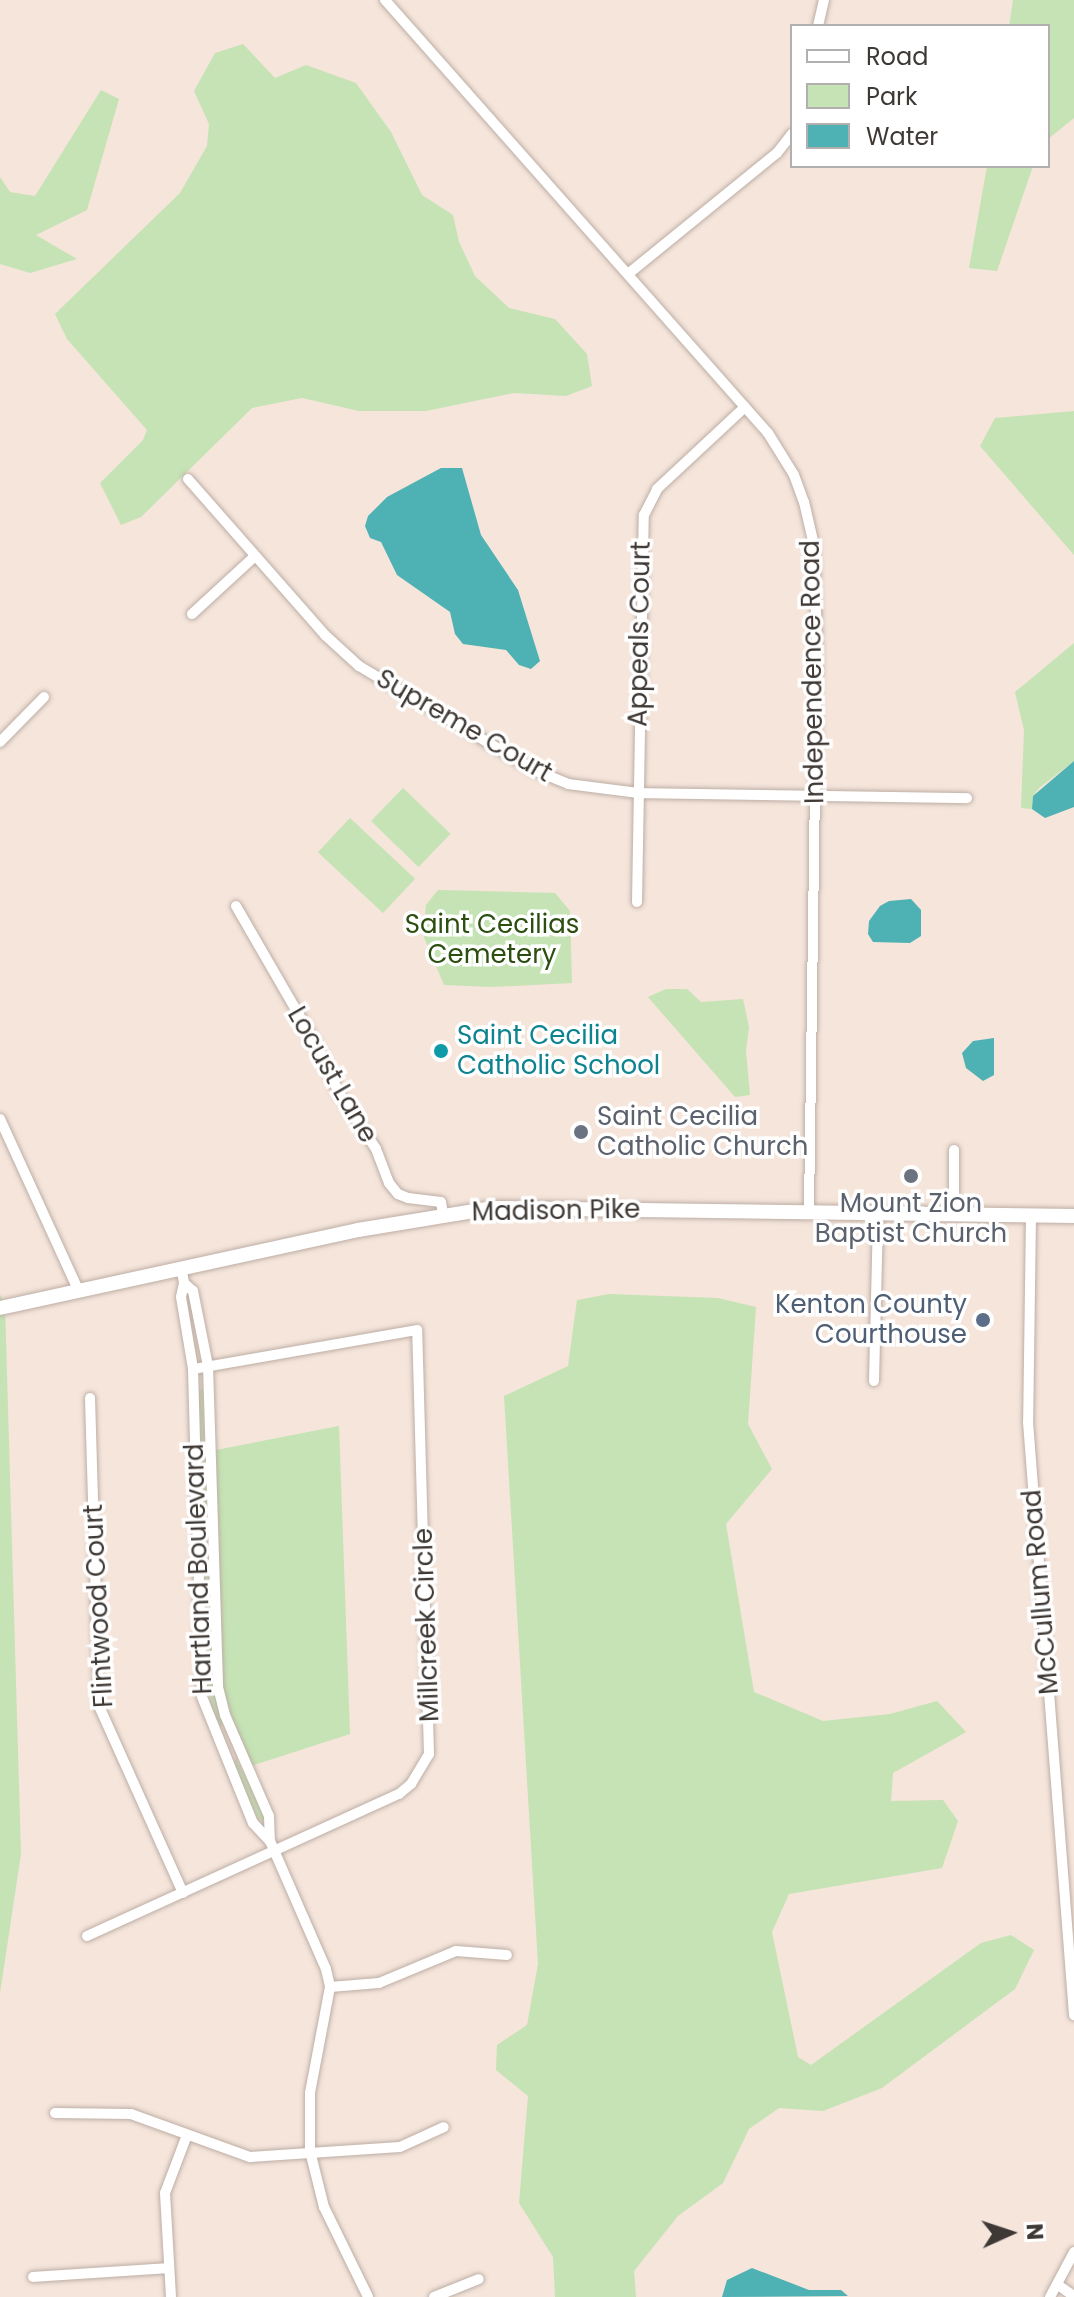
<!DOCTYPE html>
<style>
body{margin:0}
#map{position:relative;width:1074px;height:2297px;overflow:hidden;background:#f5e5db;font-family:Poppins,sans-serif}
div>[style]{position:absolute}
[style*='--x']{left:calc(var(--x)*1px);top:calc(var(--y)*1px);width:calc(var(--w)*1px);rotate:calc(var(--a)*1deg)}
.green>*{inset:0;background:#c5e3b4;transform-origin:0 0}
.water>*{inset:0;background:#4eb1b3}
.roads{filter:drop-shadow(0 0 2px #bdaea5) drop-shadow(0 0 2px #bdaea5)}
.minor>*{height:10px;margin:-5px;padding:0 5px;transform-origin:5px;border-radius:5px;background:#fff}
.major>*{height:14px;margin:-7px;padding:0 7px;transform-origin:7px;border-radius:7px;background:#fff}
.dots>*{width:22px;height:22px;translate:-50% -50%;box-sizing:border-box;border:4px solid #fff;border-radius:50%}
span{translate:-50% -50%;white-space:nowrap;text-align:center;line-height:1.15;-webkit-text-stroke:7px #fff;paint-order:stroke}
.street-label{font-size:26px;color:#3f3935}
.park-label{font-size:26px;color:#2c4e10}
.culture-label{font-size:26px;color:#0d838f}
.left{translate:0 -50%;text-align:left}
.worship-label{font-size:26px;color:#5b616d}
.service-label{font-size:26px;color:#4e5e75}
.right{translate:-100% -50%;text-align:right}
.legend{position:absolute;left:790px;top:24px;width:260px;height:144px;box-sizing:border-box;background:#fff;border:2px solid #b2b0ae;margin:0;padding:10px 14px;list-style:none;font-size:24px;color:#3f3935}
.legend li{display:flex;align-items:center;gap:16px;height:40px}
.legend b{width:40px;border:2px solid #b2b0ae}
.north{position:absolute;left:970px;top:2193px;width:80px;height:80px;-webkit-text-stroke:6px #fff;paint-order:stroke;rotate:87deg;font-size:22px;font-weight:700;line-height:32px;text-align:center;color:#3f3935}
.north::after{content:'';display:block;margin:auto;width:28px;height:36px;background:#3f3935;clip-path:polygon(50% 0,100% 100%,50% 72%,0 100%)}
</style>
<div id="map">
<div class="green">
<i style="clip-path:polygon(1013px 0,1074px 0,1074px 118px,1048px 139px,1048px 26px,1009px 26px)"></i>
<i style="clip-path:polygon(243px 44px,275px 78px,306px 65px,356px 83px,391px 132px,422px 195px,453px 215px,459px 242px,475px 276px,509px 308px,555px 319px,587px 354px,592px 386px,566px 396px,514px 393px,426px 411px,359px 411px,302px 398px,252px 408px,141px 517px,121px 525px,100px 483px,143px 440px,147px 430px,67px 339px,55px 314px,180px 193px,207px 146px,209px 124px,194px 91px,215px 53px)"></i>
<i style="clip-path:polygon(101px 90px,119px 99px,87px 210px,36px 235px,77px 259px,30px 273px,0 264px,0 177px,10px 192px,35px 196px)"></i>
<i style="clip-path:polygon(987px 166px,1033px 166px,997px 271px,969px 268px)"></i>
<i style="clip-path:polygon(1074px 411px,1074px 555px,980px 446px,995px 418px)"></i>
<i style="clip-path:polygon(1074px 643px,1074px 761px,1039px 788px,1033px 796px,1032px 809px,1021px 808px,1024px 730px,1015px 692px)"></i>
<i style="left:403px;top:788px;width:66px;height:46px;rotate:44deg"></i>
<i style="left:350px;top:818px;width:89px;height:47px;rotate:43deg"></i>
<i style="clip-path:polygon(438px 890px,555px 893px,570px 911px,572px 983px,492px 987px,444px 985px,423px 935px,426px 905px)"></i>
<i style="clip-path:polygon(666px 989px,687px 989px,701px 1002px,743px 999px,749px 1027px,746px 1051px,750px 1095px,735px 1097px,648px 997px)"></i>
<i style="clip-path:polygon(0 1294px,5px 1306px,21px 1854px,0 1993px)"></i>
<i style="clip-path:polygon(609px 1294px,718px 1298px,756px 1307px,748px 1424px,772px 1469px,726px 1524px,754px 1692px,823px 1721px,890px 1714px,937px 1701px,966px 1732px,893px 1773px,891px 1801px,943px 1800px,958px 1821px,942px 1868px,789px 1894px,772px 1932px,798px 2057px,811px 2065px,981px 1943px,1011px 1935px,1034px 1950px,1015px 1989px,882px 2088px,823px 2111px,779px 2108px,749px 2129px,723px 2183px,678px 2216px,634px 2271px,636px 2297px,555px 2297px,553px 2257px,519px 2203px,528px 2096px,496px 2070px,497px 2045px,527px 2025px,538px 1964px,504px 1396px,568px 1366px,577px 1300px)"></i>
<i style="clip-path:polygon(203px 1389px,212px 1657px,224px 1722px,220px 1728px,212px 1711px,205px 1672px,198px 1390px)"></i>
<i style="clip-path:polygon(339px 1426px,350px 1734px,248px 1767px,218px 1687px,211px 1451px)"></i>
<i style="clip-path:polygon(236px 1758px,265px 1816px,263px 1821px,257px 1818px,233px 1764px)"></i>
</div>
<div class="water">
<i style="clip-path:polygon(441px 468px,462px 468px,481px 535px,518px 590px,540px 661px,531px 669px,519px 665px,506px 650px,463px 644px,455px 634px,450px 612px,397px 575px,381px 542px,370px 538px,365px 526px,368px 516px,387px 497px)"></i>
<i style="clip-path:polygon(1074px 761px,1074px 807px,1045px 818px,1032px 809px,1033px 796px)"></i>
<i style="clip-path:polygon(911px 899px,921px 910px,921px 936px,910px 943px,873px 942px,868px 934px,869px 921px,880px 906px,889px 901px)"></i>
<i style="clip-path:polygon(994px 1038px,994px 1075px,983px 1081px,966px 1068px,962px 1053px,973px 1041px)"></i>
<i style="clip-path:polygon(752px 2268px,809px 2290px,841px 2290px,848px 2296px,722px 2297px,727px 2280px)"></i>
</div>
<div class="roads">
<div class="minor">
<i style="--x:385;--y:0;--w:578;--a:48.51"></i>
<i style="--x:768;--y:433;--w:49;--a:58.2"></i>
<i style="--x:794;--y:475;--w:29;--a:70"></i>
<i style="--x:804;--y:502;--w:44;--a:76.9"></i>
<i style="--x:814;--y:545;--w:99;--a:88.3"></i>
<i style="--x:817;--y:644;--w:568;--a:90.81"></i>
<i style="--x:818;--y:26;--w:27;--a:-77"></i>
<i style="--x:628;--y:274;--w:192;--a:-39.1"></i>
<i style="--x:777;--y:153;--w:24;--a:-52"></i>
<i style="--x:188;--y:479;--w:208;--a:48.7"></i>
<i style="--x:325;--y:635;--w:46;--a:42.4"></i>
<i style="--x:359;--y:666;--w:204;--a:30.7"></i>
<i style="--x:534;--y:770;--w:37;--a:22"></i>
<i style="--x:568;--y:784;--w:71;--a:7.3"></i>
<i style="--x:638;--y:793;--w:329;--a:0.9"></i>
<i style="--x:192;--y:614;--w:86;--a:-42.6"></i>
<i style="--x:0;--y:742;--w:63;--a:-45.6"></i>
<i style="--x:637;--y:902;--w:387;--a:-89"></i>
<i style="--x:644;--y:515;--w:29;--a:-63"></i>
<i style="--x:657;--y:489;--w:120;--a:-43"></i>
<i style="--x:236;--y:906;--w:164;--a:60"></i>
<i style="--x:318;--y:1048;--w:50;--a:65"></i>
<i style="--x:339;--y:1093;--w:67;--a:56.5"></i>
<i style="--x:376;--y:1149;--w:36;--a:69"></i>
<i style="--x:389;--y:1183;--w:14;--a:51"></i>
<i style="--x:398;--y:1194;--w:11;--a:22"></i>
<i style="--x:408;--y:1198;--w:33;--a:7"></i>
<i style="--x:441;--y:1202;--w:13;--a:81"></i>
<i style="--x:0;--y:1119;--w:187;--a:65.4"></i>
<i style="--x:954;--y:1150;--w:65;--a:90"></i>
<i style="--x:1031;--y:1216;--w:206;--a:90.8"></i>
<i style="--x:1028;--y:1422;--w:595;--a:85.56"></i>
<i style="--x:181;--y:1267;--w:16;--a:79"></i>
<i style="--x:184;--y:1283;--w:14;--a:102"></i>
<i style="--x:181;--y:1297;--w:73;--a:80.5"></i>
<i style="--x:193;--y:1369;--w:328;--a:88.4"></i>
<i style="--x:202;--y:1697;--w:136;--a:68"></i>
<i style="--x:253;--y:1823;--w:25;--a:47"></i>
<i style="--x:184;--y:1283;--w:12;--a:42"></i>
<i style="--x:193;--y:1291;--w:76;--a:78.7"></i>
<i style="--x:208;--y:1366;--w:321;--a:88.2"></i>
<i style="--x:218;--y:1687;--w:29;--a:76"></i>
<i style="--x:225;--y:1715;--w:110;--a:66.5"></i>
<i style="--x:269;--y:1816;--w:25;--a:88"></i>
<i style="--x:270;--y:1841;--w:140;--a:66.4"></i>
<i style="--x:326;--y:1969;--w:18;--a:77"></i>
<i style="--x:330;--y:1987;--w:108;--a:100.7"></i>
<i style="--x:310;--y:2093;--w:58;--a:90"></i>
<i style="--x:310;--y:2151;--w:58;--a:76"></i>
<i style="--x:324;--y:2207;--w:100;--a:63.9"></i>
<i style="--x:874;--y:1381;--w:167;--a:-88.6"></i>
<i style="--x:90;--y:1398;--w:308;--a:88.3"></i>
<i style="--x:99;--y:1706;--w:205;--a:65.8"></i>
<i style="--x:87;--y:1936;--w:343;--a:-24.5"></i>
<i style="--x:399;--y:1794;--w:16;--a:-40"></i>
<i style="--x:411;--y:1784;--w:35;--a:-59"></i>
<i style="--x:429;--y:1754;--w:424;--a:-91.6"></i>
<i style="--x:417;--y:1330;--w:227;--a:170.1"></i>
<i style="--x:330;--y:1987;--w:49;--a:-4.7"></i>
<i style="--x:379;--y:1983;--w:83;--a:-22.6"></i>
<i style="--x:456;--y:1951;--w:51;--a:4.5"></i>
<i style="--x:55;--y:2113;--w:76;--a:0.8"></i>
<i style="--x:131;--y:2114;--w:127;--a:19.9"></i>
<i style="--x:250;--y:2157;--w:150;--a:-3.8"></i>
<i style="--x:400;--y:2147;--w:48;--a:-24.4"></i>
<i style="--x:33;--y:2277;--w:136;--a:-3.8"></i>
<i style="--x:1058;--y:2285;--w:19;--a:35"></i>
<i style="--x:171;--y:2297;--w:104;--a:-93.3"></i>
<i style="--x:165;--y:2193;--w:62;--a:-69.2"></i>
<i style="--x:434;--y:2297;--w:48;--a:-21.8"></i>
<i style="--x:1050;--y:2297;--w:51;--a:-61.9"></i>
</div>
<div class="major">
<i style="--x:0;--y:1308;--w:366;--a:-12.3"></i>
<i style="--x:358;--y:1230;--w:137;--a:-9.3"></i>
<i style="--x:493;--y:1208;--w:581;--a:0.79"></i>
</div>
</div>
<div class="dots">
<i style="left:441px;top:1051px;background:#0f9aa8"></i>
<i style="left:581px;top:1132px;background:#6b7280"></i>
<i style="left:911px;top:1176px;background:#6b7280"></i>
<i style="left:983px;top:1320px;background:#5c6f8a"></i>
</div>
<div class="street-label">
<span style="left:640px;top:634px;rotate:-89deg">Appeals Court</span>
<span style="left:813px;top:672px;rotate:-91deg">Independence Road</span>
<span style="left:464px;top:726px;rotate:30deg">Supreme Court</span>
<span style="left:332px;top:1075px;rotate:60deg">Locust Lane</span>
<span style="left:556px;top:1211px;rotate:-1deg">Madison Pike</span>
<span style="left:199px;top:1569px;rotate:-92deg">Hartland Boulevard</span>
<span style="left:1041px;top:1592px;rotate:-95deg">McCullum Road</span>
<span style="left:99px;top:1606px;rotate:-93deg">Flintwood Court</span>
<span style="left:427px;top:1625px;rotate:-92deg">Millcreek Circle</span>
</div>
<div class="park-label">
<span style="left:492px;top:940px">Saint Cecilias<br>Cemetery</span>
</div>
<div class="culture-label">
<span class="left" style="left:457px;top:1051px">Saint Cecilia<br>Catholic School</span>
</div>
<div class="worship-label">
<span class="left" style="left:597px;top:1132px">Saint Cecilia<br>Catholic Church</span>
<span style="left:911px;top:1219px">Mount Zion<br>Baptist Church</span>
</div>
<div class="service-label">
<span class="right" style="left:967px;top:1320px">Kenton County<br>Courthouse</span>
</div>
<ul class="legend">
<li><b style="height:10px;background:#fff"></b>Road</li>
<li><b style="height:22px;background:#c5e3b4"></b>Park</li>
<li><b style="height:22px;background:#4eb1b3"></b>Water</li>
</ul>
<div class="north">N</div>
</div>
